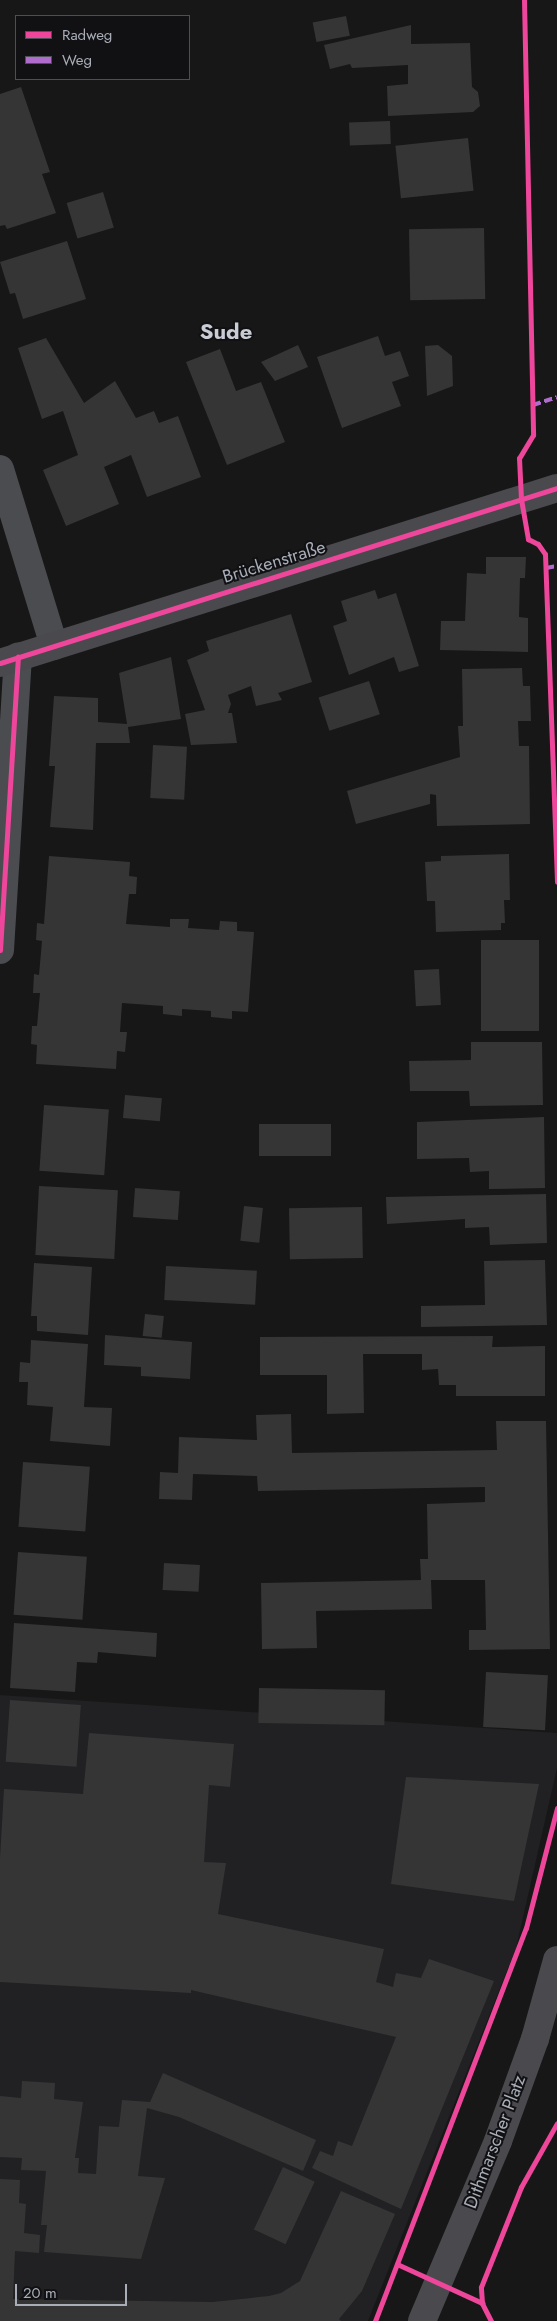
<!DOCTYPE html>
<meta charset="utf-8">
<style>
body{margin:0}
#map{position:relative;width:557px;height:2321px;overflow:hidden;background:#171717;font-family:Jost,sans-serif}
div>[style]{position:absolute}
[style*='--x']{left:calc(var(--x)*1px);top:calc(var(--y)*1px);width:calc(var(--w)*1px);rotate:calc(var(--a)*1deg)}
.built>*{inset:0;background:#212123}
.building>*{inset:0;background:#353536;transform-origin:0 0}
.street>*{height:28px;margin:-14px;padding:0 14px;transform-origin:14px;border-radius:14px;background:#4b4c50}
.secondary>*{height:28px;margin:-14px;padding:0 14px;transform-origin:14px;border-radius:14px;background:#4a4a4e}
.quiet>*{height:4px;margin-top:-2px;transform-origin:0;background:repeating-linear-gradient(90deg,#b06ccc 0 8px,transparent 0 12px)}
.cycleway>*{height:5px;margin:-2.5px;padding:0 2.5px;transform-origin:2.5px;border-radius:2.5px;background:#ed469a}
span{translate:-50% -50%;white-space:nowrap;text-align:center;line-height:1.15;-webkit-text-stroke:4px #111113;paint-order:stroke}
.street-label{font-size:18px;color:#a8adb8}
.district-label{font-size:22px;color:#c9ccd4;font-weight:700}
.legend{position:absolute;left:15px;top:15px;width:175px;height:65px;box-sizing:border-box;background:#111113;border:1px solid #4d4f55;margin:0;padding:6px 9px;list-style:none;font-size:15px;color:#a8adb8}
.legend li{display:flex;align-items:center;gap:10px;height:25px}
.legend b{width:25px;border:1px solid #4d4f55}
.scale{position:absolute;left:15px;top:2284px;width:112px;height:22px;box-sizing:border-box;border:2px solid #a8adb8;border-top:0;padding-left:6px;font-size:15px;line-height:18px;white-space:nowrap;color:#a8adb8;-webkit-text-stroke:4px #111113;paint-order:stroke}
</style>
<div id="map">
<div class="built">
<i style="clip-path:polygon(0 1695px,557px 1733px,557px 1768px,516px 1948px,368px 2321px,0 2321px)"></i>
</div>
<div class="building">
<i style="left:346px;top:16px;width:20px;height:34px;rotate:79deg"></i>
<i style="clip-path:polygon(411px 25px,411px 44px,470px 43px,472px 87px,478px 92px,480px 106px,473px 112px,388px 116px,387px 86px,408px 84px,408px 65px,352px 68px,350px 64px,330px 69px,324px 45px)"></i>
<i style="clip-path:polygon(21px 87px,50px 172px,42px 174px,56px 213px,7px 229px,5px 225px,0 226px,0 94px)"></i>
<i style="left:390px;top:121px;width:23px;height:41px;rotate:88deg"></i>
<i style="left:468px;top:138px;width:53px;height:73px;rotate:84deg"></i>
<i style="left:103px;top:192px;width:37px;height:38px;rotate:73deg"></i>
<i style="left:484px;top:228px;width:71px;height:75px;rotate:89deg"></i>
<i style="clip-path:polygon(67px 241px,86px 299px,23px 319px,15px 293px,10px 294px,0 262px)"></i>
<i style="clip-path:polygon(378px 336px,385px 356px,400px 351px,409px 376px,392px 382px,401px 406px,342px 428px,317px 357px)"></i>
<i style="clip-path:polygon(46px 338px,84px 403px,115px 381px,136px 418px,154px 411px,159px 423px,178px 416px,201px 477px,147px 497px,131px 455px,104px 467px,119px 504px,66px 526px,43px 470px,78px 455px,63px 411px,42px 419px,18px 348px)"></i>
<i style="clip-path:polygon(298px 345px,308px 367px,275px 381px,261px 362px)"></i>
<i style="clip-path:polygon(438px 345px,452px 356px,453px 386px,427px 396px,425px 346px)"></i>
<i style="clip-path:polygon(220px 349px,236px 391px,261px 382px,285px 442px,227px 465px,186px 362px)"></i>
<i style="clip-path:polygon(486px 557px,526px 557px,525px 578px,520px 578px,519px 617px,528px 618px,528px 652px,440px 650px,441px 621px,465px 621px,467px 573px,486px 574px)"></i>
<i style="clip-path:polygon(375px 590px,378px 599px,396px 593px,419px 666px,399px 672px,394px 657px,349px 675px,333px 626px,347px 621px,341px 601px)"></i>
<i style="clip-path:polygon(291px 614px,312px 682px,278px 693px,282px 700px,256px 706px,251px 686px,228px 695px,231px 704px,228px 713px,232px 713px,237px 743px,191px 745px,185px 714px,205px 710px,187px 660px,209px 651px,206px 641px)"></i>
<i style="clip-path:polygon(171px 657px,181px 719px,128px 727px,130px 743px,96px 743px,93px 830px,50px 827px,55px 766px,49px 766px,54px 696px,98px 698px,98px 722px,127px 724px,119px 673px)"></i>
<i style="clip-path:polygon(522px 668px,523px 686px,530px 686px,531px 721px,518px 721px,519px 746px,529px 746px,530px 824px,437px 826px,436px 795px,430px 794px,430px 804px,356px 824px,347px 791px,460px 757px,458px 726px,463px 726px,462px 669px)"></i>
<i style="left:369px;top:681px;width:35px;height:53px;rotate:72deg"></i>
<i style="left:153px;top:745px;width:34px;height:53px;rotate:3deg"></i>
<i style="clip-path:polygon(509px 854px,510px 900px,504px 900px,505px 923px,501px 923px,501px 930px,436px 932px,435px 901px,427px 901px,425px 862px,441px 861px,441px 856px)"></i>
<i style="clip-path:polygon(49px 856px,130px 862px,129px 876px,137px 877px,136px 894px,129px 894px,126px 924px,170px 927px,170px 919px,189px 919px,188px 928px,219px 930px,220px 921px,237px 922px,237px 931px,254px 932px,248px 1012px,232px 1011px,232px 1019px,211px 1017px,211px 1011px,182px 1009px,182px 1016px,163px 1014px,163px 1006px,122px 1003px,120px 1032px,127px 1032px,125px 1052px,117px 1051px,116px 1069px,36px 1064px,37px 1045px,31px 1044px,32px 1026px,37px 1026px,40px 993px,33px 993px,34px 974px,39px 975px,42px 941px,36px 940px,37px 923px,44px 924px)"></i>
<i style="left:481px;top:940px;width:58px;height:91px"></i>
<i style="left:439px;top:969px;width:36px;height:25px;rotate:87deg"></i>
<i style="clip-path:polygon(471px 1042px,542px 1042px,543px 1105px,470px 1106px,469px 1091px,410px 1091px,409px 1061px,471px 1060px)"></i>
<i style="left:125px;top:1095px;width:37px;height:23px;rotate:5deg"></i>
<i style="left:44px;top:1105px;width:65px;height:66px;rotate:4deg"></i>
<i style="clip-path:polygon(544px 1117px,545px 1188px,489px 1189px,489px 1171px,470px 1172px,469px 1158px,417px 1159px,417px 1122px)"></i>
<i style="left:259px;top:1124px;width:72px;height:32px"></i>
<i style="left:39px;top:1186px;width:79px;height:69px;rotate:3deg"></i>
<i style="left:135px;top:1188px;width:45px;height:29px;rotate:4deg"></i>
<i style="clip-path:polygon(546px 1194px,547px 1243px,490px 1245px,489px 1227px,465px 1228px,465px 1219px,387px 1224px,386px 1197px)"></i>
<i style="left:244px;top:1206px;width:19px;height:35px;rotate:6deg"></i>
<i style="left:362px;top:1207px;width:51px;height:73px;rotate:89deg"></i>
<i style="clip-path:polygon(545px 1260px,547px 1325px,421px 1327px,421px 1306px,485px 1305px,484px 1261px)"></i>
<i style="clip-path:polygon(34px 1263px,92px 1267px,88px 1335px,37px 1331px,37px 1316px,31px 1316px)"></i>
<i style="left:166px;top:1266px;width:91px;height:34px;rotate:3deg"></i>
<i style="left:145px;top:1314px;width:19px;height:22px;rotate:6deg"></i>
<i style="clip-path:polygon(105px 1335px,192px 1342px,190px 1379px,141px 1376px,141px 1367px,104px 1365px)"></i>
<i style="clip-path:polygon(493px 1336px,492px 1347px,545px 1346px,545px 1396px,456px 1396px,456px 1385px,439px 1385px,438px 1369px,422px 1370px,422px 1354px,363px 1354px,364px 1413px,327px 1414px,327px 1375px,260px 1375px,260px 1337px)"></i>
<i style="clip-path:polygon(31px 1340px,88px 1344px,84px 1407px,112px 1408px,110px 1446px,50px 1441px,53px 1407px,27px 1405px,28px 1382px,19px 1382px,20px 1362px,30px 1363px)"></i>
<i style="clip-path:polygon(291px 1414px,292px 1453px,497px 1450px,496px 1421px,546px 1421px,550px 1649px,469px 1650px,469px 1630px,486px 1630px,485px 1580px,431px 1580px,432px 1609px,316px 1611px,317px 1648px,262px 1649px,261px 1583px,421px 1580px,420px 1559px,428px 1559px,427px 1504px,485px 1502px,485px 1487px,258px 1491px,257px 1476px,193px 1474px,192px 1500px,159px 1499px,160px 1472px,178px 1473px,179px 1437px,257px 1440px,256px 1415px)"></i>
<i style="left:23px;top:1462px;width:67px;height:65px;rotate:4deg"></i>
<i style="left:18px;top:1552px;width:69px;height:63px;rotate:4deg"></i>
<i style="left:164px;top:1563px;width:36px;height:27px;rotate:3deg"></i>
<i style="clip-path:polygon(14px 1623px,157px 1633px,156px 1657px,98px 1652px,97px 1663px,77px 1662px,75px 1692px,10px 1688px)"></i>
<i style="left:486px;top:1672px;width:62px;height:55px;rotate:3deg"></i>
<i style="left:259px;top:1688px;width:126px;height:35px;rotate:1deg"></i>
<i style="left:10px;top:1700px;width:71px;height:62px;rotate:4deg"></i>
<i style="clip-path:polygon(89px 1733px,234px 1744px,230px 1787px,209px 1785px,204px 1862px,226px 1863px,218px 1914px,384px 1949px,376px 1982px,393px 1987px,396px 1973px,421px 1978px,429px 1959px,494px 1981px,401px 2209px,312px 2168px,320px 2151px,333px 2156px,338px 2141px,352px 2146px,396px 2037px,191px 1990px,191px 1993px,0 1982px,0 1858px,4px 1789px,83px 1794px)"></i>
<i style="clip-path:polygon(406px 1777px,539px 1784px,514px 1901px,391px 1884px)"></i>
<i style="clip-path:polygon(163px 2073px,316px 2140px,303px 2171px,179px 2117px,147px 2108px,138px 2176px,165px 2178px,141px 2259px,44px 2252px,47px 2225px,41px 2225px,46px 2171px,21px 2170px,22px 2158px,0 2157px,0 2096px,21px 2098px,22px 2081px,55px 2083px,54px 2099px,83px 2102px,75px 2158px,79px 2158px,78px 2173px,96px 2174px,99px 2126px,119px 2127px,122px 2100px,150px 2102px)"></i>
<i style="left:283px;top:2167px;width:35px;height:69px;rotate:25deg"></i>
<i style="clip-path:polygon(0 2179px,20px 2180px,19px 2203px,26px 2204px,24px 2233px,40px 2235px,39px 2253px,15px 2251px,13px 2299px,213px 2302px,269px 2296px,281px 2293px,300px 2281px,341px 2191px,395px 2214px,362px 2291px,339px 2319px,341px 2321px,0 2321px)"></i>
</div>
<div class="street">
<i style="--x:0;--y:469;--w:185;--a:73"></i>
<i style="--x:0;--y:950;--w:294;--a:-86.5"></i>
</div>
<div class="secondary">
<i style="--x:0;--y:663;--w:584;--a:-17.44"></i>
<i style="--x:422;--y:2321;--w:195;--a:-67.1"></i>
<i style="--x:498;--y:2141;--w:109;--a:-70.1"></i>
<i style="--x:535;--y:2039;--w:82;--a:-74.4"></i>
</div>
<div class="quiet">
<i style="--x:533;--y:405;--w:25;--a:-18"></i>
<i style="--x:546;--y:568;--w:11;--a:-10"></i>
</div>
<div class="cycleway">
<i style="--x:524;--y:0;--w:435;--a:88.8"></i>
<i style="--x:533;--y:435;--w:27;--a:121"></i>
<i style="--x:519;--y:458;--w:41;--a:87.2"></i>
<i style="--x:521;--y:499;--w:41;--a:80.1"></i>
<i style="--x:528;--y:539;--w:11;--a:27"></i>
<i style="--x:538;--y:544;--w:12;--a:55"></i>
<i style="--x:545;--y:554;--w:328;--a:87.9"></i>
<i style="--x:0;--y:663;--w:584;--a:-17.44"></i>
<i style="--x:0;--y:950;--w:294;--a:-86.5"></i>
<i style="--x:397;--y:2264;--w:94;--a:24.6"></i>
<i style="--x:375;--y:2321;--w:421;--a:-69"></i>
<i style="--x:526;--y:1928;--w:124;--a:-75.5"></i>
<i style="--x:491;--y:2321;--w:20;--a:-117"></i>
<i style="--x:482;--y:2303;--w:16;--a:-94"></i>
<i style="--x:481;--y:2287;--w:108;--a:-68.2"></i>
<i style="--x:521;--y:2187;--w:73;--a:-60.6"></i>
</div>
<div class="street-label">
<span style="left:274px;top:562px;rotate:-17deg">Brückenstraße</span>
<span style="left:495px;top:2142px;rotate:-69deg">Dithmarscher Platz</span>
</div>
<div class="district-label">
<span style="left:226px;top:332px">Sude</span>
</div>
<ul class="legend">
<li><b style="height:6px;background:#ed469a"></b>Radweg</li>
<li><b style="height:6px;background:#b06ccc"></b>Weg</li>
</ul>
<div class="scale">20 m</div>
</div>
